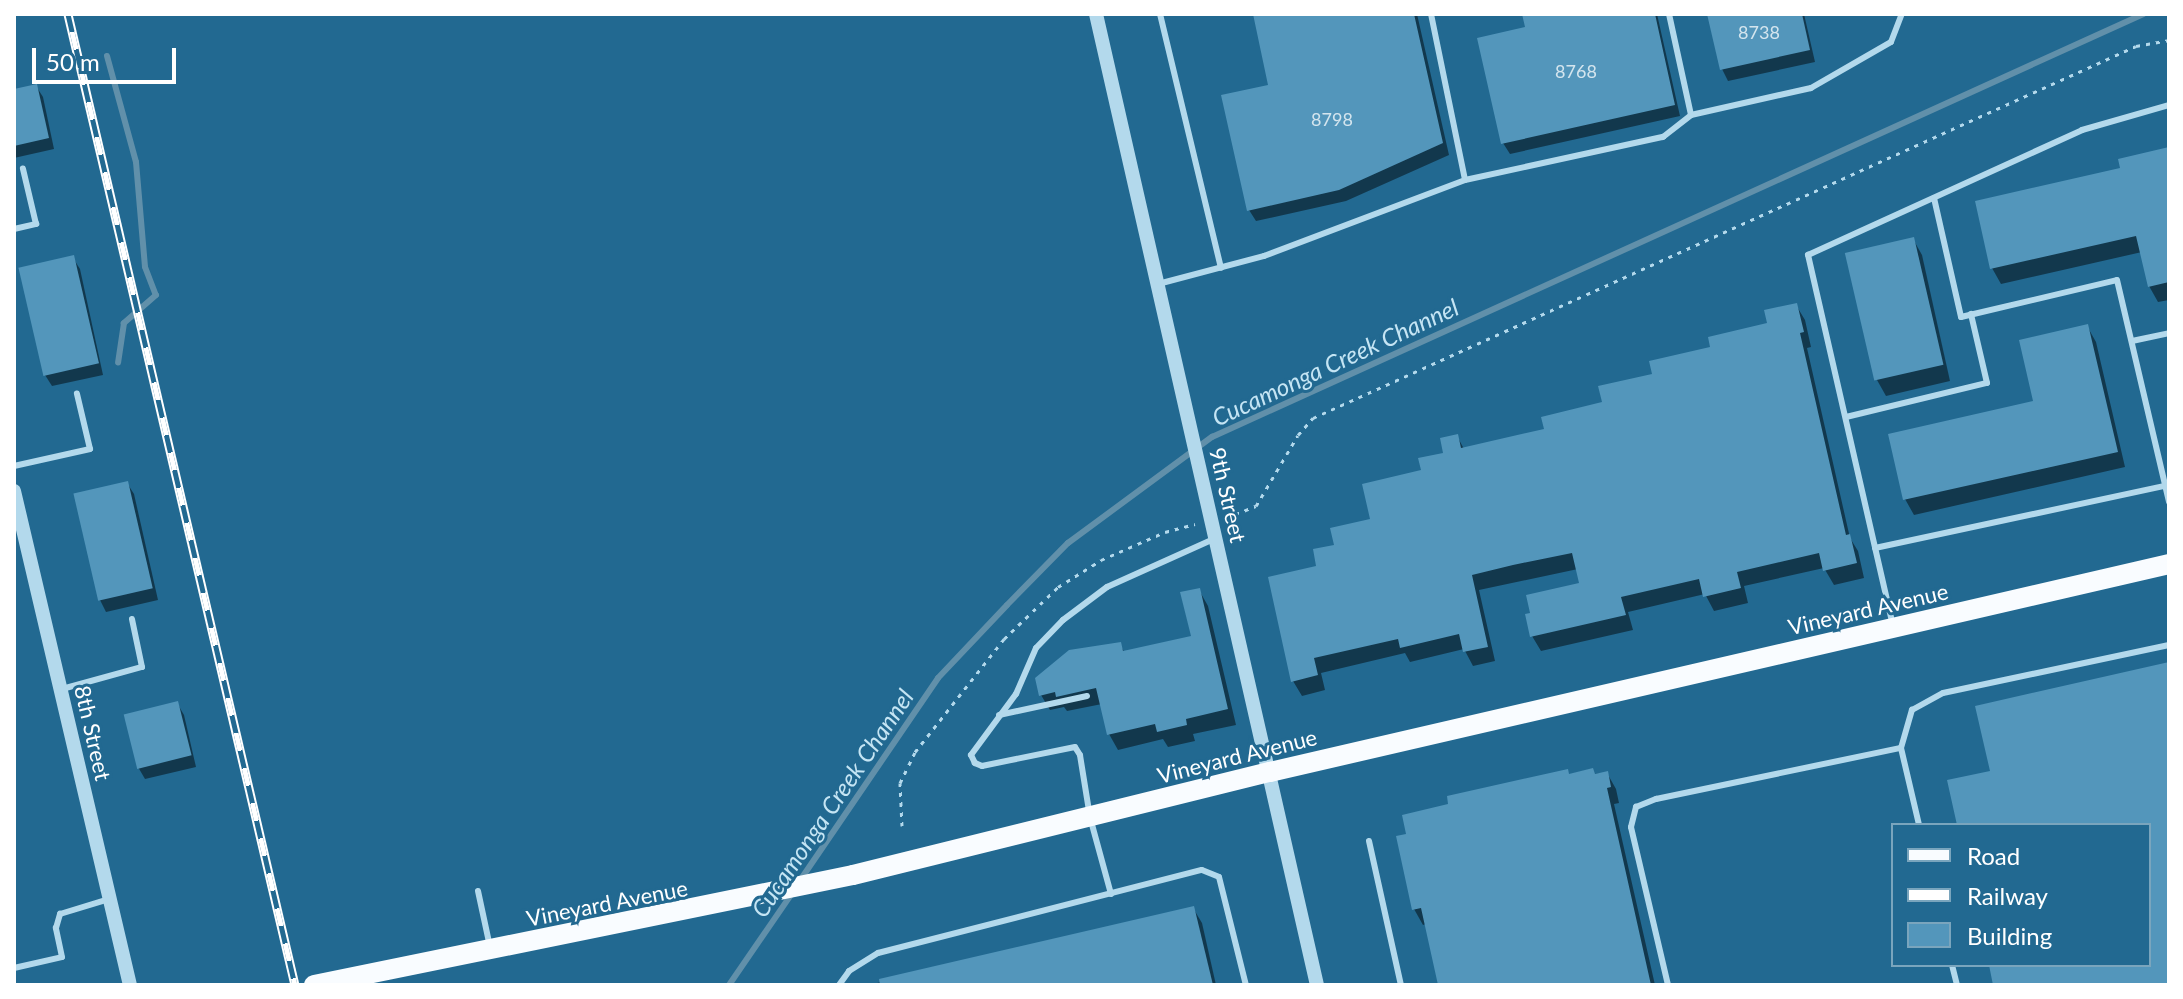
<!DOCTYPE html>
<style>
body{margin:0}
#map{position:relative;width:2183px;height:999px;overflow:hidden;background:#226991;font-family:Lato,sans-serif}
div>[style]{position:absolute}
[style*='--x']{left:calc(var(--x)*1px);top:calc(var(--y)*1px);width:calc(var(--w)*1px);rotate:calc(var(--a)*1deg)}
.shadow>*{inset:0;background:#0007}
.stream>*{height:6px;margin:-3px;padding:0 3px;transform-origin:3px;border-radius:3px;background:#6190aa}
.building>*{inset:0;background:#5396bb;transform-origin:0 0}
.path>*{height:3px;margin-top:-1.5px;transform-origin:0;background:repeating-linear-gradient(90deg,#b3d9ec 0 4px,transparent 0 10px)}
.service>*{height:6px;margin:-3px;padding:0 3px;transform-origin:3px;border-radius:3px;background:#b3d9ec}
.tertiary>*{height:14px;margin:-7px;padding:0 7px;transform-origin:7px;border-radius:7px;background:#b3d9ec}
.primary>*{height:20px;margin:-10px;padding:0 10px;transform-origin:10px;border-radius:10px;background:#f9fcff}
.rail>*{height:9px;margin-top:-4.5px;transform-origin:0;background:repeating-linear-gradient(90deg,#226991 0 18px,#fff 0 36px);box-sizing:border-box;border-block:2px solid #fff}
span{translate:-50% -50%;white-space:nowrap;text-align:center;line-height:1.15;-webkit-text-stroke:6px #226991;paint-order:stroke}
.number-label{font-size:18px;color:#d4e5ee}
.number-label span{-webkit-text-stroke-width:0}
.street-label{font-size:22px;color:#fff}
.water-label{font-size:24px;color:#c5e5f4;font-style:italic}
.frame{position:absolute;inset:0;border:16px solid #fff;pointer-events:none}
.legend{position:absolute;left:1891px;top:823px;width:260px;height:144px;box-sizing:border-box;background:#226991;border:2px solid #7aa5bd;margin:0;padding:10px 14px;list-style:none;font-size:24px;color:#fff}
.legend li{display:flex;align-items:center;gap:16px;height:40px}
.legend b{width:40px;border:2px solid #7aa5bd}
.scale{position:absolute;left:32px;top:48px;width:144px;height:36px;box-sizing:border-box;border:4px solid #fff;border-top:0;padding-left:10px;font-size:24px;line-height:28px;white-space:nowrap;color:#fff;-webkit-text-stroke:6px #226991;paint-order:stroke}
</style>
<div id="map">
<div class="shadow">
<i style="clip-path:polygon(1255px 14px,1417px 14px,1449px 155px,1346px 201px,1256px 221px,1249px 210px,1271px 86px)"></i>
<i style="clip-path:polygon(1524px 14px,1657px 14px,1680px 116px,1510px 154px,1503px 143px,1527px 28px)"></i>
<i style="clip-path:polygon(1709px 14px,1804px 14px,1815px 62px,1728px 81px,1722px 69px)"></i>
<i style="clip-path:polygon(36px 86px,43px 97px,54px 149px,14px 158px,14px 91px)"></i>
<i style="clip-path:polygon(2169px 149px,2169px 300px,2158px 302px,2149px 286px,2142px 252px,2001px 284px,1992px 268px)"></i>
<i style="clip-path:polygon(1913px 239px,1922px 255px,1950px 381px,1886px 396px,1877px 380px)"></i>
<i style="clip-path:polygon(73px 258px,80px 269px,103px 375px,52px 386px,45px 375px)"></i>
<i style="clip-path:polygon(1796px 305px,1805px 320px,1811px 347px,1807px 348px,1850px 538px,1858px 551px,1864px 578px,1834px 585px,1824px 568px,1744px 586px,1748px 603px,1714px 611px,1705px 594px,1628px 612px,1633px 630px,1541px 651px,1532px 636px,1581px 584px,1578px 569px,1479px 590px,1495px 661px,1473px 666px,1464px 649px,1410px 662px,1405px 653px,1321px 673px,1325px 690px,1302px 696px,1293px 681px,1319px 567px,1336px 546px,1373px 520px,1445px 454px,1457px 436px,1464px 449px,1546px 430px,1605px 404px,1654px 375px,1769px 325px)"></i>
<i style="clip-path:polygon(2087px 326px,2096px 342px,2125px 467px,1914px 515px,1905px 499px,2036px 402px)"></i>
<i style="clip-path:polygon(127px 483px,134px 494px,158px 600px,106px 612px,100px 600px)"></i>
<i style="clip-path:polygon(1199px 590px,1208px 606px,1236px 725px,1193px 734px,1195px 741px,1168px 747px,1163px 739px,1118px 750px,1109px 734px,1102px 704px,1067px 711px,1064px 707px,1050px 710px,1041px 695px,1119px 644px,1125px 653px,1193px 638px)"></i>
<i style="clip-path:polygon(177px 703px,184px 715px,196px 767px,145px 779px,138px 767px)"></i>
<i style="clip-path:polygon(1607px 773px,1616px 789px,1619px 803px,1614px 804px,1655px 985px,1440px 985px,1426px 924px,1423px 925px,1414px 909px,1569px 776px)"></i>
<i style="clip-path:polygon(1193px 908px,1202px 923px,1216px 985px,869px 985px)"></i>
</div>
<div class="stream">
<i style="--x:107;--y:56;--w:110;--a:74.7"></i>
<i style="--x:136;--y:162;--w:105;--a:85.1"></i>
<i style="--x:145;--y:267;--w:30;--a:69"></i>
<i style="--x:156;--y:295;--w:43;--a:138.8"></i>
<i style="--x:124;--y:323;--w:40;--a:98.5"></i>
<i style="--x:801;--y:879;--w:243;--a:-55.7"></i>
<i style="--x:938;--y:678;--w:100;--a:-46.6"></i>
<i style="--x:1007;--y:605;--w:87;--a:-45.5"></i>
<i style="--x:1068;--y:543;--w:179;--a:-36.4"></i>
<i style="--x:1212;--y:437;--w:1023;--a:-24.43"></i>
<i style="--x:729;--y:985;--w:113;--a:-55.5"></i>
</div>
<div class="building">
<i style="clip-path:polygon(1253px 14px,1414px 14px,1443px 143px,1339px 190px,1247px 211px,1221px 95px,1268px 85px)"></i>
<i style="clip-path:polygon(1522px 14px,1655px 14px,1675px 105px,1501px 144px,1477px 38px,1525px 27px)"></i>
<i style="clip-path:polygon(1707px 14px,1802px 14px,1810px 50px,1720px 70px)"></i>
<i style="clip-path:polygon(37px 84px,49px 138px,14px 146px,14px 89px)"></i>
<i style="clip-path:polygon(2169px 147px,2169px 282px,2148px 287px,2136px 236px,1990px 269px,1975px 201px,2120px 168px,2118px 159px)"></i>
<i style="left:1914px;top:237px;width:131px;height:71px;rotate:77deg"></i>
<i style="left:74px;top:255px;width:111px;height:57px;rotate:77deg"></i>
<i style="clip-path:polygon(1797px 303px,1804px 332px,1800px 333px,1846px 535px,1850px 534px,1857px 563px,1823px 571px,1819px 553px,1737px 572px,1741px 588px,1703px 597px,1699px 579px,1621px 597px,1626px 615px,1530px 637px,1525px 614px,1530px 613px,1526px 595px,1579px 583px,1572px 553px,1513px 565px,1472px 575px,1488px 647px,1463px 652px,1459px 634px,1400px 648px,1398px 639px,1314px 658px,1318px 675px,1291px 682px,1268px 577px,1316px 566px,1313px 549px,1334px 545px,1330px 528px,1370px 519px,1362px 484px,1421px 470px,1418px 458px,1443px 453px,1440px 438px,1458px 434px,1461px 448px,1544px 429px,1541px 417px,1602px 402px,1598px 386px,1652px 374px,1649px 361px,1710px 347px,1708px 337px,1767px 323px,1764px 310px)"></i>
<i style="clip-path:polygon(2088px 324px,2118px 452px,1903px 500px,1888px 434px,2033px 401px,2019px 340px)"></i>
<i style="left:128px;top:481px;width:110px;height:56px;rotate:77deg"></i>
<i style="clip-path:polygon(1200px 588px,1228px 709px,1186px 719px,1187px 725px,1157px 732px,1155px 724px,1107px 735px,1096px 688px,1056px 697px,1055px 692px,1039px 696px,1035px 678px,1069px 650px,1121px 642px,1123px 651px,1191px 636px,1180px 592px)"></i>
<i style="clip-path:polygon(2169px 662px,2169px 985px,1993px 985px,1989px 965px,2149px 965px,2149px 825px,1957px 825px,1947px 780px,1990px 771px,1975px 706px)"></i>
<i style="left:178px;top:701px;width:56px;height:56px;rotate:76deg"></i>
<i style="clip-path:polygon(1593px 768px,1595px 774px,1608px 771px,1611px 787px,1607px 788px,1651px 985px,1438px 985px,1421px 908px,1412px 910px,1396px 836px,1406px 834px,1402px 815px,1448px 804px,1447px 796px,1568px 769px,1569px 774px)"></i>
<i style="clip-path:polygon(1194px 906px,1213px 985px,880px 985px,879px 979px)"></i>
</div>
<div class="path">
<i style="--x:1226;--y:518;--w:32;--a:-22"></i>
<i style="--x:1256;--y:506;--w:82;--a:-59.4"></i>
<i style="--x:1298;--y:435;--w:23;--a:-49"></i>
<i style="--x:1313;--y:418;--w:903;--a:-24.32"></i>
<i style="--x:2136;--y:46;--w:34;--a:-10"></i>
<i style="--x:902;--y:826;--w:43;--a:-92.7"></i>
<i style="--x:900;--y:783;--w:34;--a:-64"></i>
<i style="--x:915;--y:752;--w:144;--a:-51.8"></i>
<i style="--x:1004;--y:639;--w:75;--a:-43.9"></i>
<i style="--x:1058;--y:587;--w:51;--a:-32.1"></i>
<i style="--x:1101;--y:560;--w:70;--a:-23.6"></i>
<i style="--x:1165;--y:532;--w:31;--a:-15"></i>
</div>
<div class="service">
<i style="--x:1160;--y:14;--w:261;--a:76.5"></i>
<i style="--x:1431;--y:14;--w:169;--a:78.4"></i>
<i style="--x:1669;--y:14;--w:103;--a:77.7"></i>
<i style="--x:1934;--y:198;--w:122;--a:77.2"></i>
<i style="--x:1961;--y:317;--w:160;--a:-13.3"></i>
<i style="--x:2117;--y:280;--w:228;--a:76.8"></i>
<i style="--x:14;--y:229;--w:23;--a:-13"></i>
<i style="--x:36;--y:224;--w:57;--a:-103.3"></i>
<i style="--x:1158;--y:284;--w:110;--a:-14.8"></i>
<i style="--x:1264;--y:256;--w:215;--a:-20.7"></i>
<i style="--x:1465;--y:180;--w:203;--a:-12.3"></i>
<i style="--x:1663;--y:137;--w:36;--a:-38"></i>
<i style="--x:1691;--y:115;--w:123;--a:-12.7"></i>
<i style="--x:1811;--y:88;--w:92;--a:-29.9"></i>
<i style="--x:1891;--y:42;--w:30;--a:-69"></i>
<i style="--x:2132;--y:341;--w:38;--a:-12"></i>
<i style="--x:1846;--y:417;--w:145;--a:-13.6"></i>
<i style="--x:1987;--y:383;--w:71;--a:-103.1"></i>
<i style="--x:14;--y:466;--w:78;--a:-12.6"></i>
<i style="--x:90;--y:449;--w:57;--a:-103.3"></i>
<i style="--x:1875;--y:548;--w:301;--a:-12.1"></i>
<i style="--x:1893;--y:626;--w:381;--a:-102.9"></i>
<i style="--x:1808;--y:255;--w:301;--a:-24.5"></i>
<i style="--x:2082;--y:130;--w:91;--a:-16"></i>
<i style="--x:62;--y:689;--w:83;--a:-15.4"></i>
<i style="--x:142;--y:667;--w:49;--a:-101.8"></i>
<i style="--x:999;--y:715;--w:90;--a:-12.2"></i>
<i style="--x:1901;--y:748;--w:79;--a:76.8"></i>
<i style="--x:1369;--y:841;--w:148;--a:77.5"></i>
<i style="--x:478;--y:891;--w:57;--a:77.9"></i>
<i style="--x:1111;--y:894;--w:80;--a:-105.3"></i>
<i style="--x:1090;--y:817;--w:63;--a:-99.2"></i>
<i style="--x:1080;--y:755;--w:9;--a:-122"></i>
<i style="--x:1075;--y:747;--w:95;--a:168.5"></i>
<i style="--x:982;--y:766;--w:8;--a:-157"></i>
<i style="--x:975;--y:763;--w:9;--a:-117"></i>
<i style="--x:971;--y:755;--w:76;--a:-53.6"></i>
<i style="--x:1016;--y:694;--w:50;--a:-66.5"></i>
<i style="--x:1036;--y:648;--w:39;--a:-46"></i>
<i style="--x:1063;--y:620;--w:55;--a:-36.9"></i>
<i style="--x:1107;--y:587;--w:117;--a:-24.2"></i>
<i style="--x:1952;--y:965;--w:21;--a:76"></i>
<i style="--x:14;--y:968;--w:49;--a:-12.9"></i>
<i style="--x:62;--y:957;--w:30;--a:-102"></i>
<i style="--x:56;--y:928;--w:15;--a:-74"></i>
<i style="--x:60;--y:914;--w:51;--a:-17"></i>
<i style="--x:839;--y:985;--w:17;--a:-54"></i>
<i style="--x:849;--y:971;--w:34;--a:-32"></i>
<i style="--x:878;--y:953;--w:334;--a:-14.4"></i>
<i style="--x:1202;--y:870;--w:18;--a:22"></i>
<i style="--x:1219;--y:877;--w:111;--a:76"></i>
<i style="--x:1668;--y:985;--w:162;--a:-103.2"></i>
<i style="--x:1631;--y:827;--w:21;--a:-76"></i>
<i style="--x:1636;--y:807;--w:22;--a:-22"></i>
<i style="--x:1656;--y:799;--w:250;--a:-11.8"></i>
<i style="--x:1901;--y:748;--w:40;--a:-74"></i>
<i style="--x:1912;--y:710;--w:35;--a:-29"></i>
<i style="--x:1943;--y:693;--w:231;--a:-12"></i>
</div>
<div class="tertiary">
<i style="--x:1096;--y:14;--w:996;--a:77.18"></i>
<i style="--x:14;--y:491;--w:507;--a:76.79"></i>
</div>
<div class="primary">
<i style="--x:314;--y:985;--w:550;--a:-11.53"></i>
<i style="--x:853;--y:875;--w:430;--a:-13.9"></i>
<i style="--x:1270;--y:772;--w:923;--a:-13.03"></i>
</div>
<div class="rail">
<i style="--x:68;--y:14;--w:997;--a:76.84"></i>
</div>
<div class="number-label">
<span style="left:1759px;top:32px">8738</span>
<span style="left:1576px;top:71px">8768</span>
<span style="left:1332px;top:119px">8798</span>
</div>
<div class="street-label">
<span style="left:1228px;top:495px;rotate:77deg">9th Street</span>
<span style="left:1868px;top:609px;rotate:-13deg">Vineyard Avenue</span>
<span style="left:93px;top:733px;rotate:77deg">8th Street</span>
<span style="left:1237px;top:756px;rotate:-14deg">Vineyard Avenue</span>
<span style="left:607px;top:903px;rotate:-11deg">Vineyard Avenue</span>
</div>
<div class="water-label">
<span style="left:1335px;top:362px;rotate:-25deg">Cucamonga Creek Channel</span>
<span style="left:832px;top:803px;rotate:-56deg">Cucamonga Creek Channel</span>
</div>
<div class="frame"></div>
<ul class="legend">
<li><b style="height:10px;background:#f9fcff"></b>Road</li>
<li><b style="height:10px;background:#fff"></b>Railway</li>
<li><b style="height:22px;background:#5396bb"></b>Building</li>
</ul>
<div class="scale">50 m</div>
</div>
